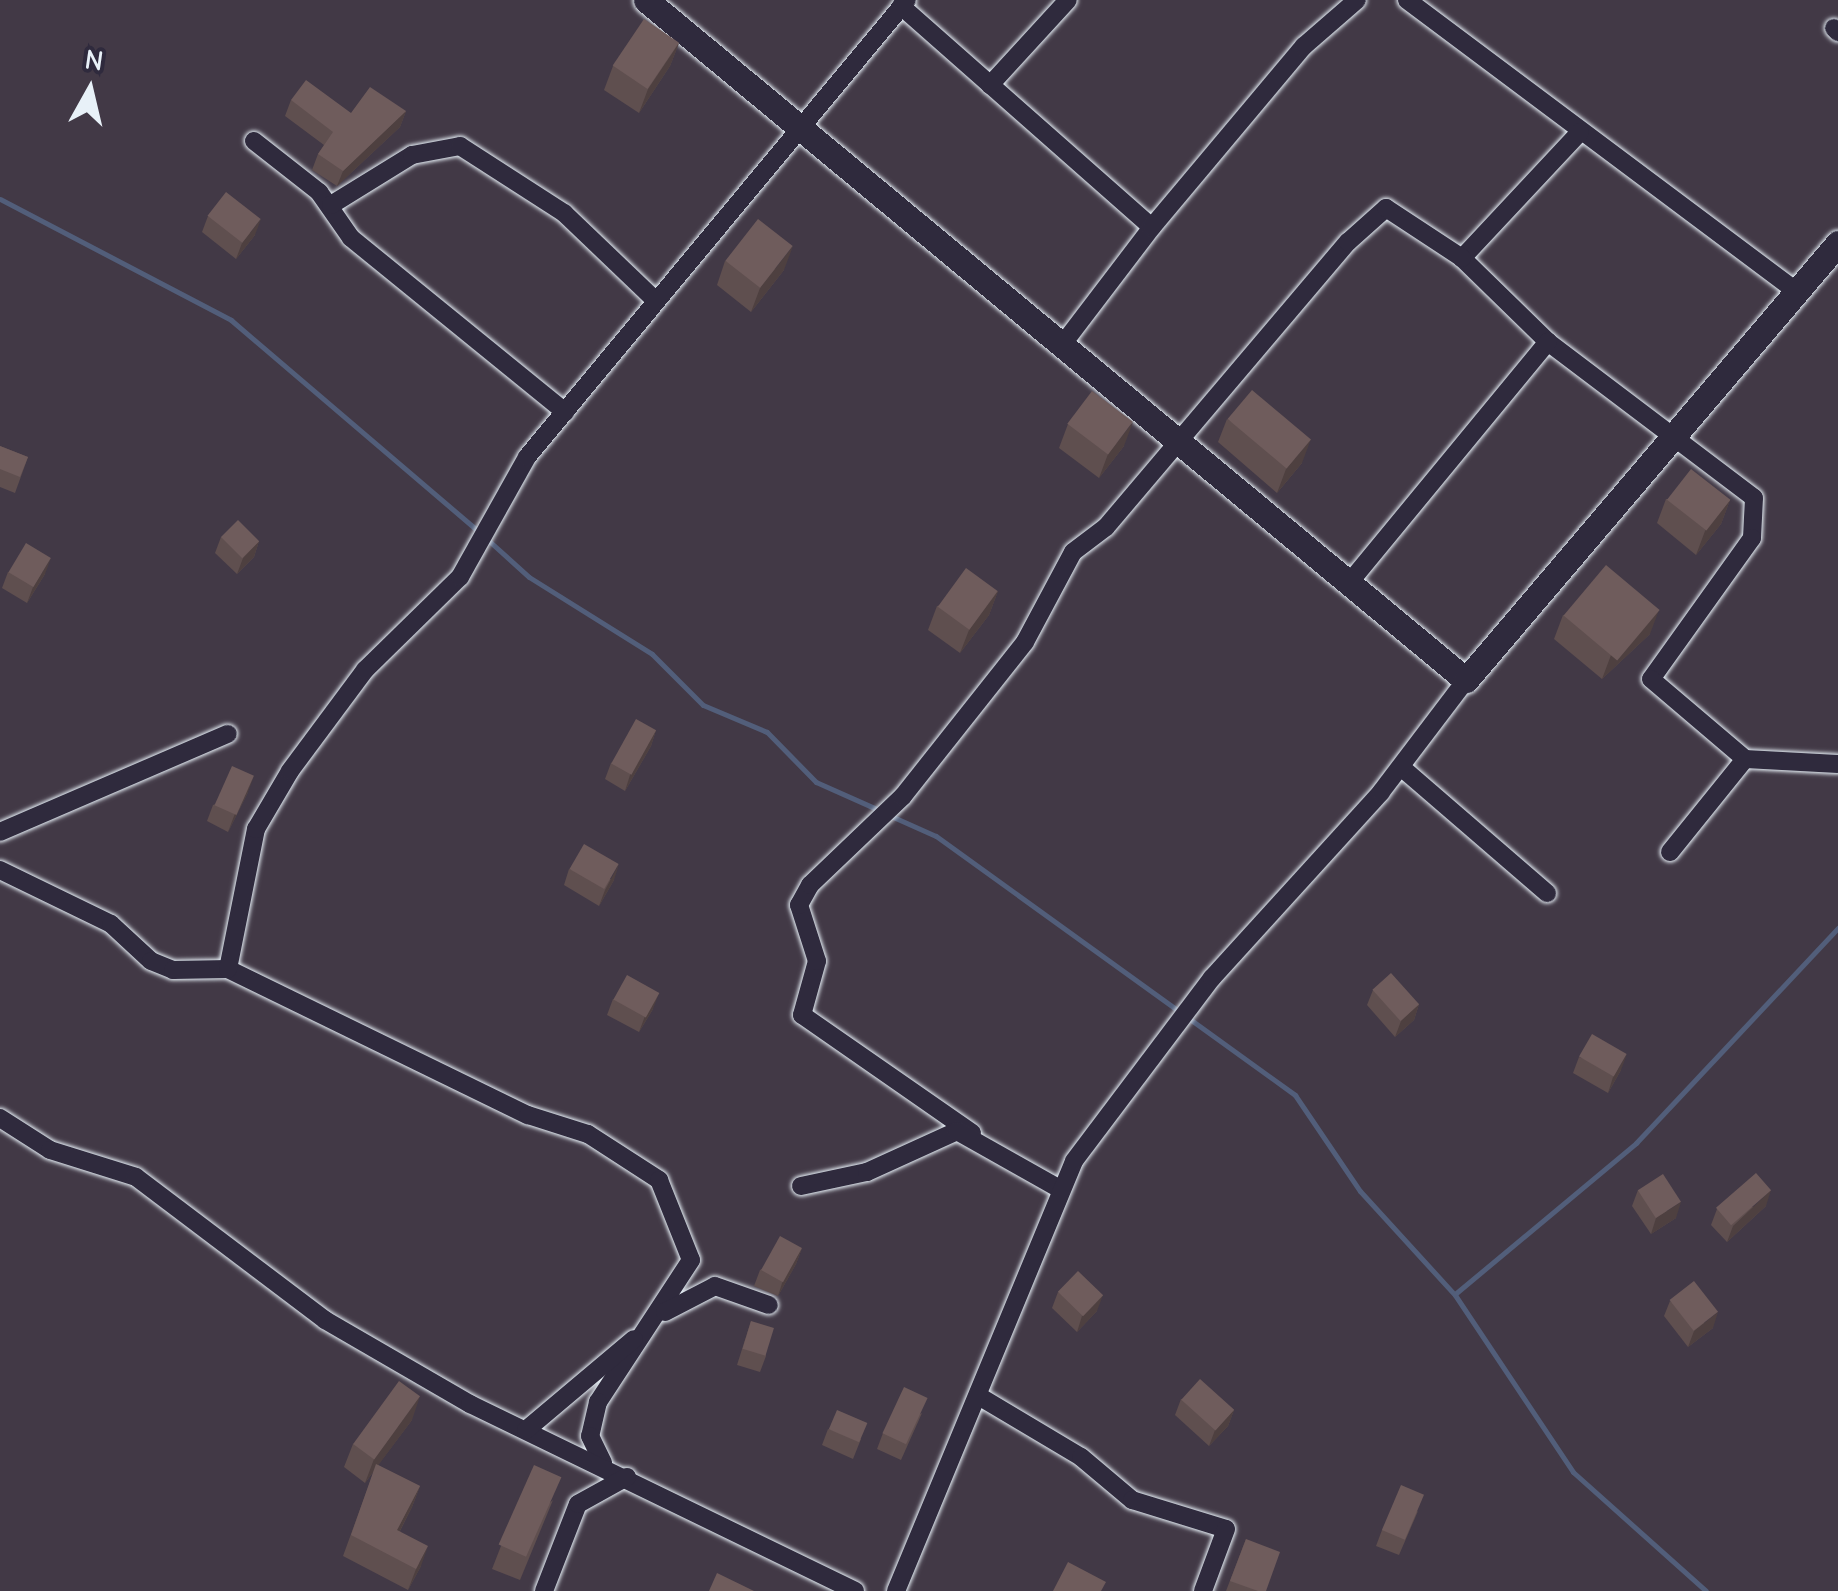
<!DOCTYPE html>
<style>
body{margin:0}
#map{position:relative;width:1838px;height:1591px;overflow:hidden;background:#423946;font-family:"Comic Neue",sans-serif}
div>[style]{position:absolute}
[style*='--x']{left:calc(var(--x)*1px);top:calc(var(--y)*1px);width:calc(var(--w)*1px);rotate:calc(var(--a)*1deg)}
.stream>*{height:5px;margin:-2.5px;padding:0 2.5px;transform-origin:2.5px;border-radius:2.5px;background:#525e7a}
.roads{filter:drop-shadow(0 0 2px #e8f1f8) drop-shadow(0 0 2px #e8f1f8)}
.street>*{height:18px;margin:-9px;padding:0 9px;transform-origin:9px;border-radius:9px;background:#2f2a3d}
.secondary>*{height:25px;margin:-12.5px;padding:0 12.5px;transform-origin:12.5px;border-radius:12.5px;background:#2f2a3d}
.wall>*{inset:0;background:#5f4f4f}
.shaded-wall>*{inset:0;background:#4e4040}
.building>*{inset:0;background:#6f5c5c;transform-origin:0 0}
span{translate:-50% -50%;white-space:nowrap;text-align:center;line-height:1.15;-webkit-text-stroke:10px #2f2a3d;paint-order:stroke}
.north{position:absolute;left:40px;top:40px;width:100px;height:100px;-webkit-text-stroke:8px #2f2a3d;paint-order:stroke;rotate:8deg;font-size:28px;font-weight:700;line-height:40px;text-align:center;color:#e8f1f8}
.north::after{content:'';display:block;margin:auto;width:35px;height:45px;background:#e8f1f8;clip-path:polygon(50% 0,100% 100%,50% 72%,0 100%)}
</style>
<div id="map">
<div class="stream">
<i style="--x:0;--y:199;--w:261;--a:27.6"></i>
<i style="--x:231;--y:320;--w:328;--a:40.5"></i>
<i style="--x:488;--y:540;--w:55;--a:42.1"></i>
<i style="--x:529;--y:577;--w:145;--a:32"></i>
<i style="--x:652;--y:654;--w:72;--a:45"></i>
<i style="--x:703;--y:705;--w:69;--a:22.9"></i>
<i style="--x:767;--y:732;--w:70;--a:45.6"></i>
<i style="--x:816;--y:782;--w:71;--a:24"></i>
<i style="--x:891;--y:816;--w:49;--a:24"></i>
<i style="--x:936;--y:836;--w:443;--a:35.8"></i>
<i style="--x:1295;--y:1095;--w:116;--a:55.9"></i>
<i style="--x:1360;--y:1191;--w:141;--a:47.6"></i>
<i style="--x:1455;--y:1295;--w:213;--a:56.3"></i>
<i style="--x:1573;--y:1472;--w:178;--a:41.8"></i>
<i style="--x:1455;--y:1294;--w:236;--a:-39.8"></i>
<i style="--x:1636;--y:1143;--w:295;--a:-46.8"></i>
</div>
<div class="roads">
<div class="street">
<i style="--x:1407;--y:0;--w:487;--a:36.8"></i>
<i style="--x:901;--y:6;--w:334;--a:41.4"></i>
<i style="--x:1152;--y:227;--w:148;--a:127.3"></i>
<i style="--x:1834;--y:28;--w:6;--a:45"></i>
<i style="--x:990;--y:85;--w:115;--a:-47.5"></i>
<i style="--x:1580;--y:132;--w:173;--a:133.1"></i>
<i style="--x:1462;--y:258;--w:120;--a:44.3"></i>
<i style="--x:1548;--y:342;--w:258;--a:37.1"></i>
<i style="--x:1754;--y:498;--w:40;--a:92.9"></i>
<i style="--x:1752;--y:538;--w:173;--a:125.6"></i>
<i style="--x:1651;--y:679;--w:123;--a:40.4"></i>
<i style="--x:254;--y:141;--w:83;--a:38.1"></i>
<i style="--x:319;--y:192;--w:56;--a:55.2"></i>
<i style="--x:351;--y:238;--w:276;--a:39.1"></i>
<i style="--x:331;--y:205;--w:95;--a:-31.7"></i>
<i style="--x:412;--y:155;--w:49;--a:-10.6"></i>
<i style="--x:460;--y:146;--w:124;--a:32.8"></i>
<i style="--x:564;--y:213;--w:127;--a:43.7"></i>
<i style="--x:1152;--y:227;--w:236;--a:-50"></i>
<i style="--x:1304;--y:46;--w:70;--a:-41"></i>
<i style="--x:1349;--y:583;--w:313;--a:-50.5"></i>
<i style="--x:1401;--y:767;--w:193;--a:40.8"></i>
<i style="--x:0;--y:832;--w:248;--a:-23.3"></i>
<i style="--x:1670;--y:852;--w:119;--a:-51.1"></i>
<i style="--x:1745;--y:759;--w:93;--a:3.1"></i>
<i style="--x:0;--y:870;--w:123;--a:25.9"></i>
<i style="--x:111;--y:924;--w:54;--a:42.8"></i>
<i style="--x:151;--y:961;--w:24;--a:22"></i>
<i style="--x:173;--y:970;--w:55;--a:-1"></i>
<i style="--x:228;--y:969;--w:334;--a:26"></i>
<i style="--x:528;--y:1115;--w:63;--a:17.6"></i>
<i style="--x:588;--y:1134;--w:85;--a:32.9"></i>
<i style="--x:659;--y:1180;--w:86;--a:68.2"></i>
<i style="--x:691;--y:1260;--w:170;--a:123.2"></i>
<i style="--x:598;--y:1402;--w:35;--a:103"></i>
<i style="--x:590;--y:1436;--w:30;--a:64"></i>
<i style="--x:228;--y:969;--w:143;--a:-78.7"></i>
<i style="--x:256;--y:829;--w:67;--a:-59.6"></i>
<i style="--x:290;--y:771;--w:126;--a:-53.4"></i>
<i style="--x:365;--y:670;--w:133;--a:-44.4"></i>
<i style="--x:460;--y:577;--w:137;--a:-60.8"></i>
<i style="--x:527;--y:457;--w:594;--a:-50.26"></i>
<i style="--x:0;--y:1118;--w:59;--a:32.6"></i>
<i style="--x:50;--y:1150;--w:90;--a:17.4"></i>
<i style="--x:136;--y:1177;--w:237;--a:37.1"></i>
<i style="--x:325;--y:1320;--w:168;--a:30.1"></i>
<i style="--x:470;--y:1404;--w:428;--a:25.9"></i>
<i style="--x:972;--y:1133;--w:207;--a:-145.2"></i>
<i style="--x:802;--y:1015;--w:56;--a:-74.5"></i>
<i style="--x:817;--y:961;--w:59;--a:-107.8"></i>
<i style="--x:799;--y:905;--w:23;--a:-61"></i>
<i style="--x:810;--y:885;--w:129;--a:-43.7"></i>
<i style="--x:903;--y:796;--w:196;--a:-51.6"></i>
<i style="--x:1025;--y:642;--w:102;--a:-61.9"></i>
<i style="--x:1073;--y:552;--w:41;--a:-37.1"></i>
<i style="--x:1106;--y:527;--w:374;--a:-49.7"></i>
<i style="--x:1348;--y:242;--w:51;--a:-41.8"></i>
<i style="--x:1386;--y:208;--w:91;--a:33.3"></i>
<i style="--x:801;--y:1186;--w:67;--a:-12"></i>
<i style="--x:867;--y:1172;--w:99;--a:-24.5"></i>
<i style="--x:957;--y:1131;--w:118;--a:29.4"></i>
<i style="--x:665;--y:1312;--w:56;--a:-27.5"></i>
<i style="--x:715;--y:1286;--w:57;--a:19.4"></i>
<i style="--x:982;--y:1398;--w:115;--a:30.8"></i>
<i style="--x:1081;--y:1457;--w:67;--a:40.1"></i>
<i style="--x:1132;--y:1500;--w:98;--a:17.1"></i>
<i style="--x:1226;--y:1529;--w:66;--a:110.4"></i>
<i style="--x:526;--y:1430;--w:141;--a:-40.1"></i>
<i style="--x:544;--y:1591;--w:93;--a:-68.7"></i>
<i style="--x:578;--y:1504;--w:56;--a:-28.9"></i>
<i style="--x:896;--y:1591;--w:465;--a:-67.5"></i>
<i style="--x:1074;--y:1161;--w:229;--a:-53"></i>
<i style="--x:1212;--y:978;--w:251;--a:-47.7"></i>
<i style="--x:1381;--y:792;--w:141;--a:-52.8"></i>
</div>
<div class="secondary">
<i style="--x:646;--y:0;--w:1065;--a:39.67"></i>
<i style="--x:1466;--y:680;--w:574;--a:-49.59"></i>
</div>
</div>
<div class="wall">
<i style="clip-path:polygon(679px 43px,670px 66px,639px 113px,604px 90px,613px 66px)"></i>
<i style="clip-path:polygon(291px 100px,351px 113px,406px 111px,400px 127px,337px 186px,312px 170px,318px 154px,324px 145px,285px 116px)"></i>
<i style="clip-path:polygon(208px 216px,255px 235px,236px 259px,202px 232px)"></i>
<i style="clip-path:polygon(725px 261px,784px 270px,751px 312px,717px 285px)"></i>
<i style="clip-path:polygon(1227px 419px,1302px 463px,1277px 493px,1218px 442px)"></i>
<i style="clip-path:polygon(1068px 424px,1124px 446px,1099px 478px,1059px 448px)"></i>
<i style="clip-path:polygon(0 446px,28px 457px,15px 493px,0 487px)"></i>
<i style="clip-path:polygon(1666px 499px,1730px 500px,1721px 524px,1696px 555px,1657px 523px)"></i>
<i style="clip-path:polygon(221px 537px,259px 541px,254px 557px,237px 574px,215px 553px)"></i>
<i style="clip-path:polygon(8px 572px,45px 574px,27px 603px,2px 588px)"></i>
<i style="clip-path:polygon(998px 591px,989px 615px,960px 653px,928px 630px,937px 606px)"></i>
<i style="clip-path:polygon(1563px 615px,1650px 634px,1602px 679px,1554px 639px)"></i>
<i style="clip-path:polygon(656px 730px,651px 746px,625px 791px,605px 779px,611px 763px)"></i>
<i style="clip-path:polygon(248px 792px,228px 832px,207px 821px,213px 805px)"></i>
<i style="clip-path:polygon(569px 869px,614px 880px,599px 906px,564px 885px)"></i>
<i style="clip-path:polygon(1373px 990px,1419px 1004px,1414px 1020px,1395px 1037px,1367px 1005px)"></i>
<i style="clip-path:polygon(613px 999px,653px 1009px,639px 1032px,607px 1015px)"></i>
<i style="clip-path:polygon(1579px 1057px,1621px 1070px,1608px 1093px,1573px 1073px)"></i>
<i style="clip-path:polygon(1638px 1190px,1676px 1218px,1651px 1234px,1632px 1206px)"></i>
<i style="clip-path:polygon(1766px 1206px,1727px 1242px,1711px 1225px,1717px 1209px)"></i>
<i style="clip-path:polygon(802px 1248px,796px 1264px,778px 1296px,754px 1286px,760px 1270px)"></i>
<i style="clip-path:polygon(1058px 1292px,1097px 1311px,1077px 1332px,1052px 1308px)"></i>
<i style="clip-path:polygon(1670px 1301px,1713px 1328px,1688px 1347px,1664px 1316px)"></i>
<i style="clip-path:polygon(751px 1321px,766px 1356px,760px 1372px,737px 1365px)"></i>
<i style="clip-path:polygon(1181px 1399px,1234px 1410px,1228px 1426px,1209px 1446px,1175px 1415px)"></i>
<i style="clip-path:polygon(922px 1413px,901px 1460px,877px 1449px,883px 1433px)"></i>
<i style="clip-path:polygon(412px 1420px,378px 1465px,420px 1486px,412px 1507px,400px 1531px,421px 1566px,408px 1590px,343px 1556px,374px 1471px,365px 1483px,344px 1467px,353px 1444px)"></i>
<i style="clip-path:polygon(828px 1429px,861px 1439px,853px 1459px,822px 1445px)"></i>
<i style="clip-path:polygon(553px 1500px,520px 1580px,492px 1569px,501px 1546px)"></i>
<i style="clip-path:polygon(1418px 1511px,1399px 1555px,1376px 1546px,1382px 1530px)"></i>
<i style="clip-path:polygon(1246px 1539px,1266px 1591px,1226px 1591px)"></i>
</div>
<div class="shaded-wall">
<i style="clip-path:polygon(679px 43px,670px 66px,639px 113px,648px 89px)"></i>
<i style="clip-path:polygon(406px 111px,400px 127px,337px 186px,343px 171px)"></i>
<i style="clip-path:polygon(261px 219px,255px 235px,236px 259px,242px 243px)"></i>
<i style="clip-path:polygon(793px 246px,784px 270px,751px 312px,760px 288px)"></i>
<i style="clip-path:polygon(1133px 422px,1124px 446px,1099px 478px,1108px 454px)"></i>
<i style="clip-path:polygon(1311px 439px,1302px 463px,1277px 493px,1286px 469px)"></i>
<i style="clip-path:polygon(1730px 500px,1721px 524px,1696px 555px,1705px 531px)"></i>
<i style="clip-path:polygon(259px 541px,254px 557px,237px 574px,243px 558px)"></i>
<i style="clip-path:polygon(51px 558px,45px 574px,27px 603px,33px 587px)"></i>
<i style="clip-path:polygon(998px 591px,989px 615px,960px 653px,969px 630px)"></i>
<i style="clip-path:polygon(1659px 610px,1650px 634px,1602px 679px,1611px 655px)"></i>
<i style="clip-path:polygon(656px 730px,651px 746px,625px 791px,630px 775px)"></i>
<i style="clip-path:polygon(254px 776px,248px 792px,228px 832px,234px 816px)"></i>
<i style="clip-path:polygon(619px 864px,614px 880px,599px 906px,605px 890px)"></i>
<i style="clip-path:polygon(659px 993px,653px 1009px,639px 1032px,645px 1016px)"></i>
<i style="clip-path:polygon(1419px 1004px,1414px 1020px,1395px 1037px,1401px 1021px)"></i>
<i style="clip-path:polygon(1627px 1054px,1621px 1070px,1608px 1093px,1613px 1077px)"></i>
<i style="clip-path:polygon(1771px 1190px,1766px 1206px,1727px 1242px,1733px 1226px)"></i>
<i style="clip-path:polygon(1681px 1202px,1676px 1218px,1651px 1234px,1656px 1218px)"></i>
<i style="clip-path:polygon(802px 1248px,796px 1264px,778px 1296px,783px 1280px)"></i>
<i style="clip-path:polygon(1103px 1295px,1097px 1311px,1077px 1332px,1082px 1316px)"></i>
<i style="clip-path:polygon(1718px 1312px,1713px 1328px,1688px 1347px,1694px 1331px)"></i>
<i style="clip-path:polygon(420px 1396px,412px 1420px,365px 1483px,374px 1459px)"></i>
<i style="clip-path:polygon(1234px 1410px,1228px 1426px,1209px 1446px,1215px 1430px)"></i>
<i style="clip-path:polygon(420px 1486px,412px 1507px,390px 1550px,397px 1530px)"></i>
<i style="clip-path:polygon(428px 1546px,421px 1566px,408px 1590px,416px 1569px)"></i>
</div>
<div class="building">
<i style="left:644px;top:19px;width:42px;height:56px;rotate:34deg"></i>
<i style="clip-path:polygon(306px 80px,351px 113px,370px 87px,406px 111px,343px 171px,318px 154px,333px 132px,291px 100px)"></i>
<i style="left:226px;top:192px;width:44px;height:30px;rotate:38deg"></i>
<i style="left:758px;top:219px;width:44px;height:53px;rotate:38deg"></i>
<i style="left:1252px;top:390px;width:77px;height:38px;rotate:40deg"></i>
<i style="left:1092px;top:391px;width:51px;height:41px;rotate:37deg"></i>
<i style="clip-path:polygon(0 446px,28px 457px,20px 477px,0 469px)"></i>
<i style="left:1691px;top:469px;width:50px;height:39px;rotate:38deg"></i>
<i style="left:238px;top:520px;width:30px;height:24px;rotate:45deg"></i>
<i style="left:26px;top:543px;width:29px;height:34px;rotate:31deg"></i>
<i style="left:1606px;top:565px;width:70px;height:66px;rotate:40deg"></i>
<i style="left:966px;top:568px;width:39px;height:48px;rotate:36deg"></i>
<i style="left:636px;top:719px;width:23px;height:51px;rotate:29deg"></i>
<i style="left:232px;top:766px;width:24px;height:43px;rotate:24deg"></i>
<i style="left:584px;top:844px;width:40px;height:29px;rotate:30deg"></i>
<i style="left:1391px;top:973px;width:42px;height:25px;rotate:48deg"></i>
<i style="left:627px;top:975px;width:37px;height:28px;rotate:29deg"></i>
<i style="left:1592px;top:1034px;width:40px;height:26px;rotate:30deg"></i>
<i style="left:1756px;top:1173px;width:23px;height:53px;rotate:49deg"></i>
<i style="left:1663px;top:1174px;width:33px;height:30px;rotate:57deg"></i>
<i style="left:780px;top:1236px;width:25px;height:39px;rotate:29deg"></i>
<i style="left:1078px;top:1271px;width:35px;height:29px;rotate:44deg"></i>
<i style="left:1694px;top:1281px;width:39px;height:31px;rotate:52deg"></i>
<i style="left:751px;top:1321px;width:24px;height:29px;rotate:17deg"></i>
<i style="left:1200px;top:1379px;width:46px;height:28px;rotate:42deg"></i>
<i style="left:399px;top:1381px;width:26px;height:78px;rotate:36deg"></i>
<i style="left:904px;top:1387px;width:26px;height:51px;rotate:25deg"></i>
<i style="left:837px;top:1410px;width:33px;height:21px;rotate:23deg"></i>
<i style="clip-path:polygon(376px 1464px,420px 1486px,397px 1530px,428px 1546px,416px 1569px,351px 1535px)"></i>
<i style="left:534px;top:1465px;width:30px;height:87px;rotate:24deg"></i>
<i style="left:1401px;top:1485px;width:25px;height:49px;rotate:23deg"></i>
<i style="clip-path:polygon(1246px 1539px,1280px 1552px,1266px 1591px,1258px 1591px,1230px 1581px)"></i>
<i style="clip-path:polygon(1068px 1562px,1106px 1582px,1101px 1591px,1053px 1591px)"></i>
<i style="clip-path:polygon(717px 1573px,754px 1591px,709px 1591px)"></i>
</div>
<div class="north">N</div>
</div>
